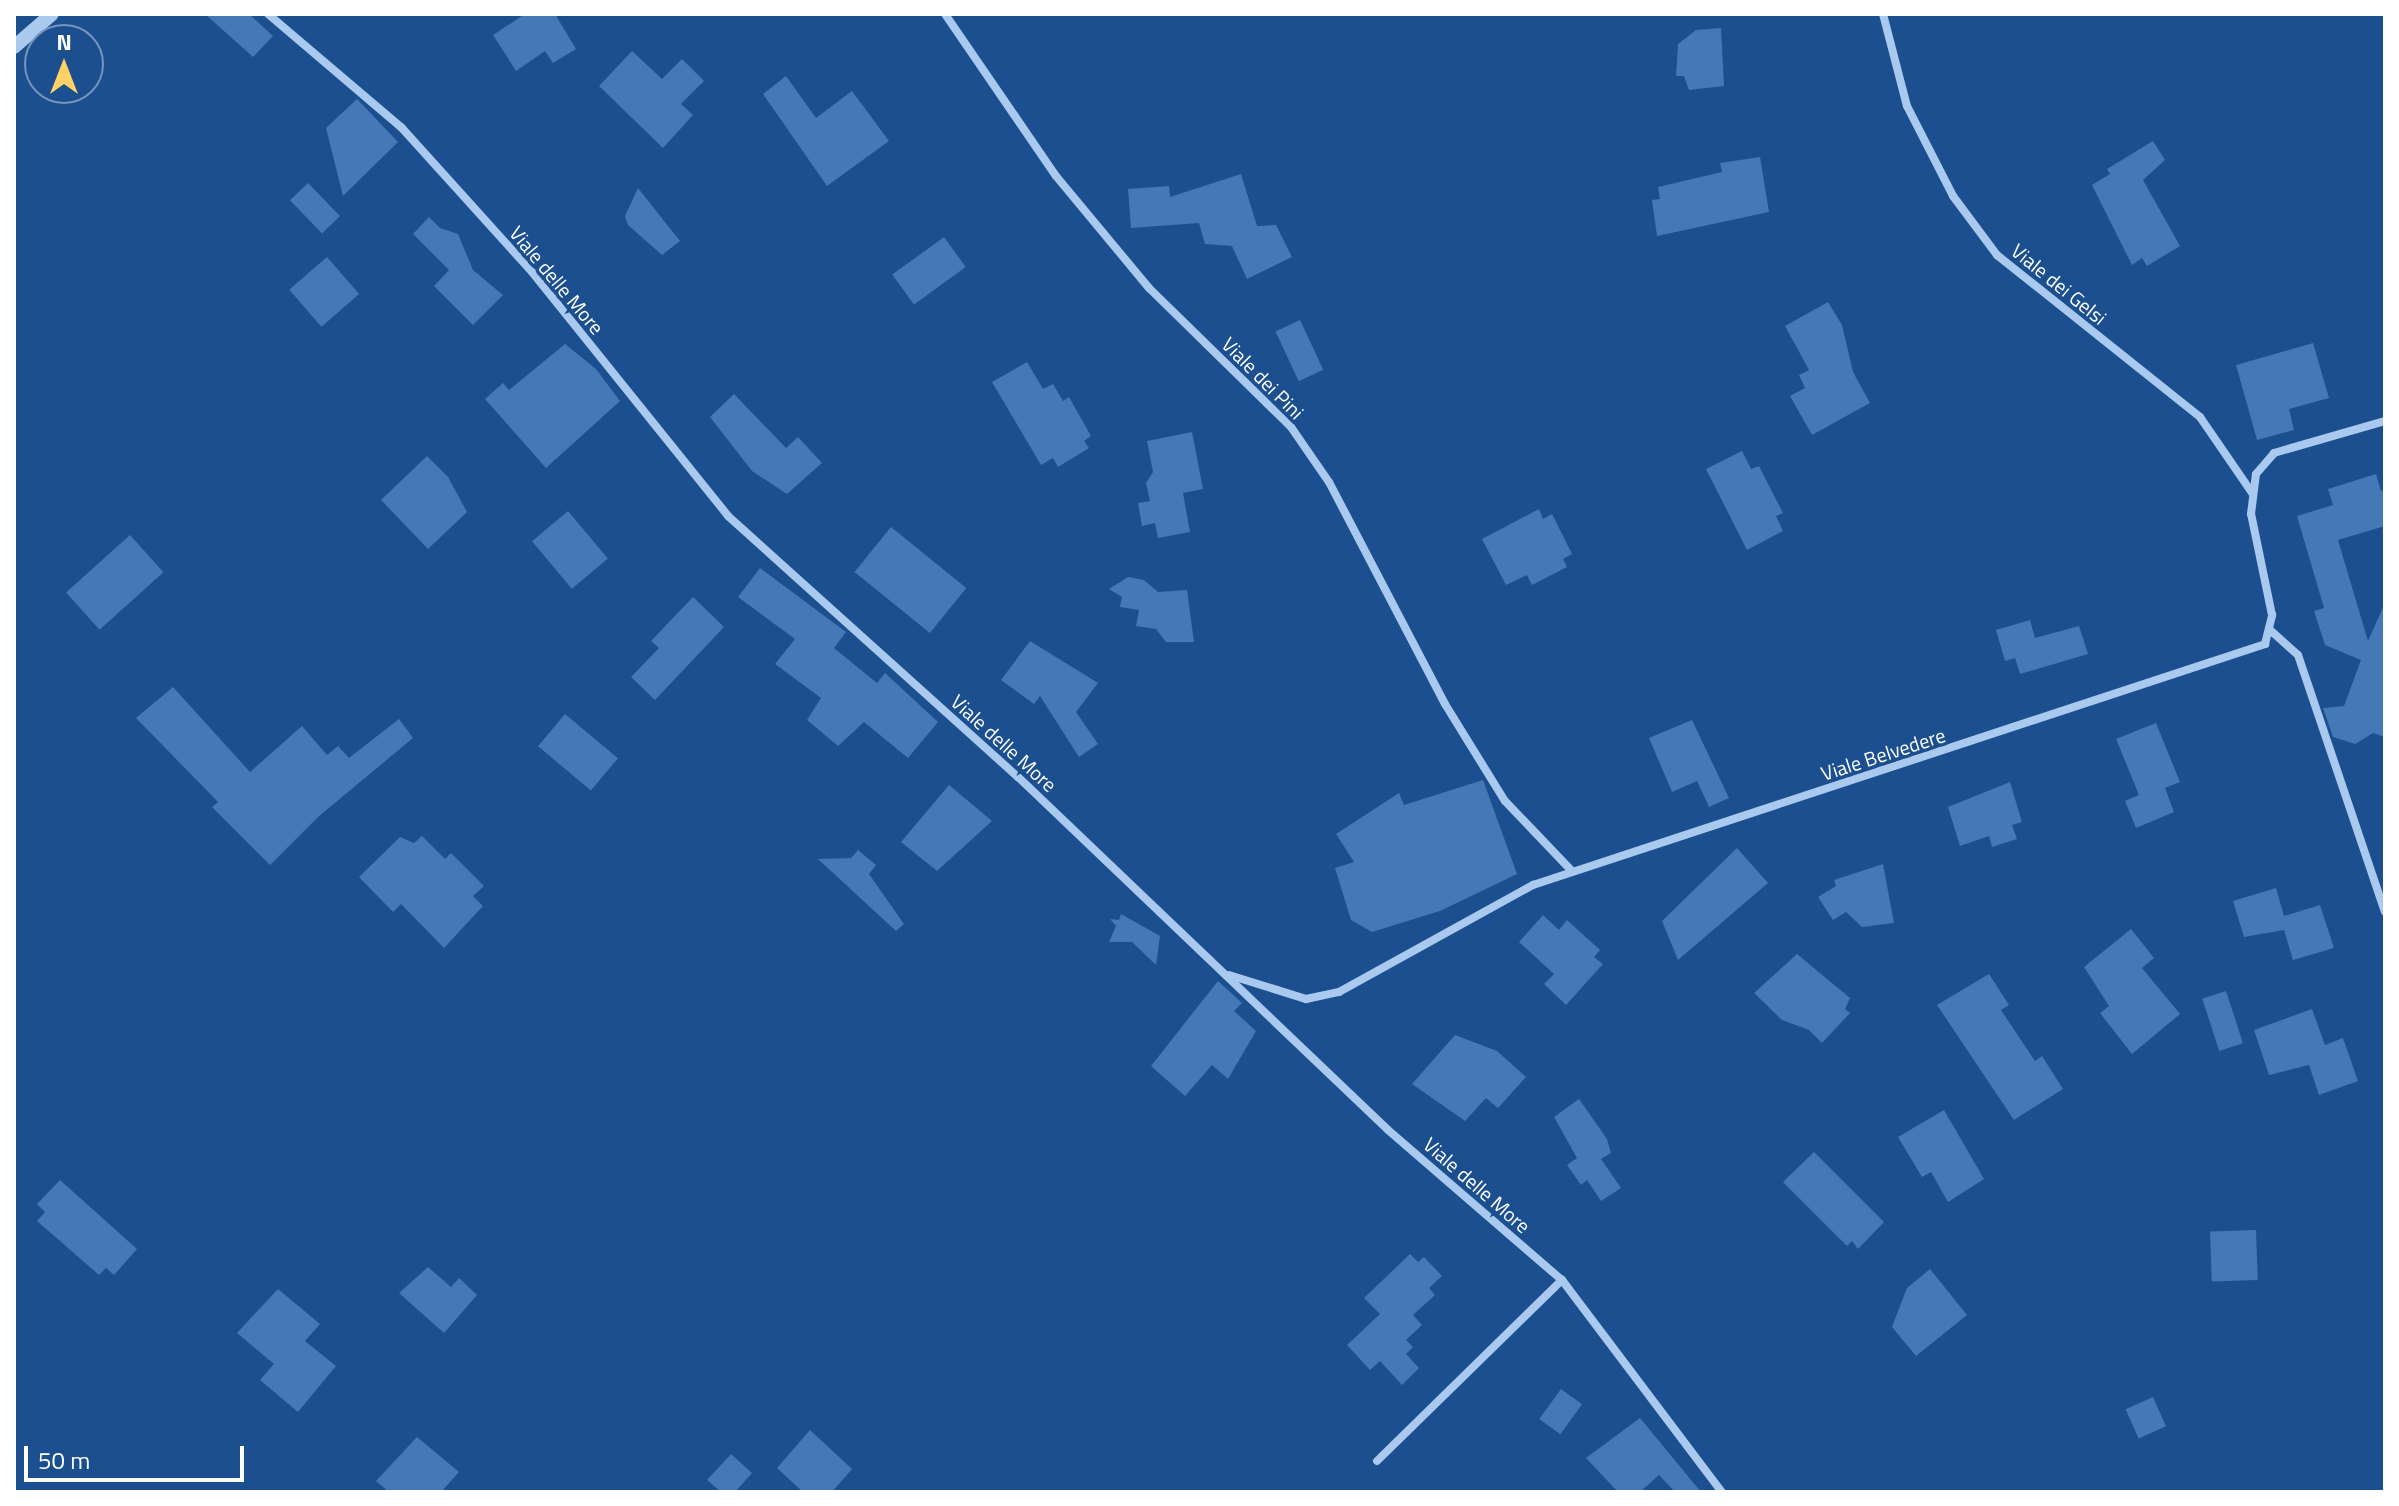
<!DOCTYPE html>
<style>
body{margin:0}
#map{position:relative;width:2399px;height:1506px;overflow:hidden;background:#1b4f8f;font-family:"Titillium Web",sans-serif}
div>[style]{position:absolute}
[style*='--x']{left:calc(var(--x)*1px);top:calc(var(--y)*1px);width:calc(var(--w)*1px);rotate:calc(var(--a)*1deg)}
.building>*{inset:0;background:#4478b7;transform-origin:0 0}
.minor>*{height:8px;margin:-4px;padding:0 4px;transform-origin:4px;border-radius:4px;background:#a9c9ee}
.tertiary>*{height:14px;margin:-7px;padding:0 7px;transform-origin:7px;border-radius:7px;background:#a9c9ee}
span{translate:-50% -50%;white-space:nowrap;text-align:center;line-height:1.15;-webkit-text-stroke:7px #1b4f8f;paint-order:stroke}
.street-label{font-size:20px;color:#fff}
.frame{position:absolute;inset:0;border:16px solid #fff;pointer-events:none}
.north{position:absolute;left:24px;top:24px;width:80px;height:80px;box-sizing:border-box;background:#1b4f8f;border:2px solid #7695bc;border-radius:50%;rotate:0deg;font-size:22px;font-weight:700;line-height:32px;text-align:center;color:#fff}
.north::after{content:'';display:block;margin:auto;width:28px;height:36px;background:#ffd166;clip-path:polygon(50% 0,100% 100%,50% 72%,0 100%)}
.scale{position:absolute;left:24px;top:1446px;width:220px;height:36px;box-sizing:border-box;border:4px solid #fff;border-top:0;padding-left:10px;font-size:24px;line-height:28px;white-space:nowrap;color:#fff;-webkit-text-stroke:6px #1b4f8f;paint-order:stroke}
</style>
<div id="map">
<div class="building">
<i style="clip-path:polygon(205px 14px,249px 14px,273px 36px,253px 57px)"></i>
<i style="clip-path:polygon(525px 14px,555px 14px,576px 49px,553px 63px,545px 51px,516px 71px,493px 35px)"></i>
<i style="clip-path:polygon(1721px 28px,1724px 86px,1689px 90px,1684px 76px,1676px 76px,1678px 44px,1696px 30px)"></i>
<i style="clip-path:polygon(632px 51px,662px 79px,682px 59px,704px 81px,681px 104px,693px 115px,663px 148px,599px 86px)"></i>
<i style="clip-path:polygon(786px 76px,816px 118px,852px 91px,889px 141px,827px 186px,763px 94px)"></i>
<i style="clip-path:polygon(357px 99px,398px 142px,343px 196px,326px 128px)"></i>
<i style="clip-path:polygon(2153px 141px,2165px 160px,2143px 180px,2180px 246px,2147px 266px,2142px 258px,2132px 265px,2092px 185px,2110px 174px,2107px 169px)"></i>
<i style="clip-path:polygon(1760px 157px,1769px 212px,1657px 236px,1652px 200px,1660px 199px,1658px 187px,1722px 172px,1720px 163px)"></i>
<i style="clip-path:polygon(1241px 174px,1257px 226px,1276px 225px,1292px 257px,1247px 279px,1232px 246px,1205px 244px,1199px 223px,1131px 228px,1128px 189px,1169px 186px,1170px 197px)"></i>
<i style="left:308px;top:183px;width:46px;height:25px;rotate:46deg"></i>
<i style="clip-path:polygon(638px 188px,680px 241px,662px 255px,628px 225px,625px 216px)"></i>
<i style="clip-path:polygon(429px 217px,440px 228px,458px 234px,473px 270px,503px 295px,473px 325px,434px 286px,449px 270px,413px 234px)"></i>
<i style="left:944px;top:237px;width:37px;height:64px;rotate:54deg"></i>
<i style="left:327px;top:257px;width:49px;height:50px;rotate:49deg"></i>
<i style="clip-path:polygon(1828px 302px,1842px 325px,1853px 372px,1870px 403px,1812px 435px,1790px 396px,1805px 388px,1799px 375px,1809px 370px,1785px 326px)"></i>
<i style="left:1300px;top:320px;width:55px;height:27px;rotate:65deg"></i>
<i style="clip-path:polygon(2313px 343px,2329px 398px,2289px 409px,2294px 430px,2257px 440px,2236px 365px)"></i>
<i style="clip-path:polygon(565px 344px,596px 369px,620px 401px,546px 468px,485px 399px,503px 383px,509px 390px)"></i>
<i style="clip-path:polygon(1027px 362px,1043px 389px,1053px 384px,1063px 401px,1069px 397px,1091px 436px,1084px 441px,1089px 448px,1058px 467px,1053px 458px,1041px 465px,992px 382px)"></i>
<i style="clip-path:polygon(734px 394px,786px 448px,798px 437px,822px 463px,787px 494px,752px 471px,710px 417px)"></i>
<i style="clip-path:polygon(1192px 432px,1203px 489px,1183px 493px,1190px 532px,1158px 538px,1155px 523px,1142px 526px,1138px 503px,1150px 501px,1146px 483px,1153px 472px,1147px 441px)"></i>
<i style="clip-path:polygon(1742px 451px,1751px 469px,1759px 466px,1783px 513px,1776px 516px,1783px 531px,1747px 550px,1706px 469px)"></i>
<i style="clip-path:polygon(427px 456px,448px 477px,467px 512px,428px 549px,381px 500px)"></i>
<i style="clip-path:polygon(2376px 474px,2381px 491px,2385px 490px,2385px 526px,2338px 540px,2368px 641px,2385px 603px,2385px 737px,2373px 733px,2355px 744px,2333px 737px,2323px 708px,2344px 706px,2361px 660px,2325px 645px,2314px 611px,2324px 608px,2297px 516px,2333px 505px,2328px 489px)"></i>
<i style="clip-path:polygon(1539px 509px,1543px 519px,1552px 514px,1572px 554px,1563px 559px,1567px 567px,1532px 585px,1527px 575px,1506px 585px,1482px 539px)"></i>
<i style="left:568px;top:511px;width:62px;height:47px;rotate:50deg"></i>
<i style="left:891px;top:527px;width:97px;height:58px;rotate:39deg"></i>
<i style="left:130px;top:535px;width:50px;height:86px;rotate:48deg"></i>
<i style="clip-path:polygon(760px 568px,846px 632px,834px 648px,877px 683px,885px 673px,938px 722px,908px 758px,864px 722px,838px 746px,807px 720px,821px 698px,775px 664px,795px 639px,738px 597px)"></i>
<i style="clip-path:polygon(1128px 577px,1144px 580px,1158px 592px,1187px 590px,1194px 642px,1166px 642px,1156px 629px,1136px 626px,1139px 610px,1120px 607px,1122px 597px,1109px 589px)"></i>
<i style="clip-path:polygon(693px 597px,724px 627px,655px 700px,631px 677px,659px 648px,651px 641px)"></i>
<i style="clip-path:polygon(2030px 620px,2035px 638px,2079px 626px,2088px 654px,2020px 674px,2015px 658px,2005px 661px,1996px 630px)"></i>
<i style="clip-path:polygon(1030px 641px,1098px 683px,1076px 712px,1098px 744px,1079px 757px,1040px 696px,1034px 704px,1001px 680px)"></i>
<i style="clip-path:polygon(173px 687px,250px 772px,302px 726px,327px 755px,338px 746px,349px 758px,399px 719px,413px 738px,318px 817px,270px 865px,212px 807px,218px 802px,136px 718px)"></i>
<i style="left:565px;top:714px;width:69px;height:42px;rotate:40deg"></i>
<i style="clip-path:polygon(1692px 720px,1729px 798px,1709px 807px,1697px 781px,1672px 792px,1649px 738px)"></i>
<i style="clip-path:polygon(2156px 723px,2180px 782px,2165px 788px,2174px 812px,2136px 828px,2125px 801px,2139px 795px,2116px 739px)"></i>
<i style="clip-path:polygon(1483px 780px,1517px 874px,1440px 911px,1372px 932px,1351px 920px,1335px 868px,1354px 862px,1336px 834px,1399px 793px,1404px 805px)"></i>
<i style="clip-path:polygon(2010px 782px,2022px 822px,2012px 825px,2017px 839px,1992px 847px,1989px 836px,1960px 846px,1948px 807px)"></i>
<i style="clip-path:polygon(949px 785px,992px 821px,937px 871px,901px 842px)"></i>
<i style="clip-path:polygon(422px 836px,445px 859px,451px 853px,484px 886px,473px 896px,483px 906px,444px 948px,401px 904px,393px 912px,359px 877px,400px 837px,414px 843px)"></i>
<i style="clip-path:polygon(1737px 848px,1768px 883px,1678px 960px,1662px 921px)"></i>
<i style="clip-path:polygon(858px 850px,876px 865px,869px 874px,904px 924px,896px 931px,818px 859px,851px 858px)"></i>
<i style="clip-path:polygon(1883px 864px,1894px 923px,1862px 927px,1846px 912px,1833px 920px,1818px 897px,1836px 886px,1834px 880px)"></i>
<i style="clip-path:polygon(2276px 888px,2284px 916px,2320px 905px,2334px 948px,2293px 960px,2284px 930px,2244px 937px,2233px 901px)"></i>
<i style="clip-path:polygon(1121px 914px,1160px 936px,1156px 965px,1132px 942px,1109px 942px,1116px 926px,1110px 919px,1119px 920px)"></i>
<i style="clip-path:polygon(1543px 915px,1559px 930px,1567px 920px,1600px 950px,1594px 957px,1603px 964px,1566px 1005px,1544px 984px,1554px 974px,1519px 942px)"></i>
<i style="clip-path:polygon(2131px 929px,2154px 958px,2142px 968px,2180px 1014px,2132px 1054px,2100px 1013px,2109px 1006px,2084px 967px)"></i>
<i style="clip-path:polygon(1797px 954px,1850px 998px,1845px 1009px,1850px 1013px,1822px 1043px,1809px 1030px,1782px 1020px,1754px 993px)"></i>
<i style="clip-path:polygon(1989px 974px,2009px 1005px,2001px 1010px,2035px 1061px,2042px 1056px,2063px 1089px,2014px 1120px,1937px 1005px)"></i>
<i style="clip-path:polygon(1218px 981px,1242px 1003px,1234px 1011px,1256px 1031px,1228px 1079px,1212px 1065px,1185px 1096px,1151px 1066px)"></i>
<i style="left:2226px;top:991px;width:55px;height:25px;rotate:72deg"></i>
<i style="clip-path:polygon(2312px 1009px,2325px 1045px,2343px 1038px,2358px 1081px,2319px 1095px,2309px 1065px,2269px 1075px,2254px 1030px)"></i>
<i style="clip-path:polygon(1455px 1035px,1497px 1051px,1526px 1077px,1498px 1108px,1486px 1098px,1465px 1121px,1412px 1084px)"></i>
<i style="clip-path:polygon(1579px 1099px,1607px 1139px,1611px 1153px,1601px 1159px,1621px 1188px,1601px 1201px,1587px 1180px,1581px 1185px,1567px 1165px,1577px 1158px,1554px 1117px)"></i>
<i style="clip-path:polygon(1944px 1110px,1984px 1179px,1948px 1202px,1931px 1172px,1922px 1177px,1898px 1137px)"></i>
<i style="clip-path:polygon(1814px 1152px,1884px 1222px,1858px 1249px,1852px 1241px,1847px 1246px,1783px 1182px)"></i>
<i style="clip-path:polygon(60px 1180px,137px 1249px,114px 1275px,106px 1268px,99px 1275px,37px 1221px,45px 1212px,37px 1204px)"></i>
<i style="left:2256px;top:1230px;width:50px;height:46px;rotate:88deg"></i>
<i style="clip-path:polygon(1410px 1254px,1418px 1262px,1424px 1257px,1442px 1276px,1429px 1288px,1435px 1295px,1413px 1315px,1422px 1325px,1406px 1340px,1413px 1347px,1406px 1354px,1419px 1368px,1402px 1385px,1380px 1361px,1370px 1370px,1347px 1345px,1380px 1314px,1364px 1298px)"></i>
<i style="clip-path:polygon(428px 1267px,451px 1287px,459px 1278px,477px 1295px,444px 1333px,399px 1293px)"></i>
<i style="clip-path:polygon(1930px 1269px,1967px 1315px,1916px 1356px,1892px 1327px,1907px 1288px)"></i>
<i style="clip-path:polygon(278px 1289px,320px 1324px,305px 1341px,336px 1366px,298px 1412px,260px 1380px,274px 1364px,237px 1333px)"></i>
<i style="left:1561px;top:1389px;width:26px;height:37px;rotate:36deg"></i>
<i style="left:2153px;top:1397px;width:32px;height:30px;rotate:66deg"></i>
<i style="clip-path:polygon(1640px 1418px,1701px 1492px,1675px 1492px,1659px 1475px,1640px 1492px,1618px 1492px,1586px 1458px)"></i>
<i style="clip-path:polygon(810px 1430px,852px 1469px,832px 1492px,803px 1492px,777px 1468px)"></i>
<i style="clip-path:polygon(417px 1437px,459px 1472px,441px 1492px,389px 1492px,376px 1481px)"></i>
<i style="clip-path:polygon(731px 1454px,752px 1473px,735px 1492px,721px 1492px,707px 1480px)"></i>
</div>
<div class="minor">
<i style="--x:268;--y:14;--w:175;--a:40.4"></i>
<i style="--x:401;--y:127;--w:195;--a:47.9"></i>
<i style="--x:532;--y:272;--w:313;--a:51.2"></i>
<i style="--x:728;--y:516;--w:390;--a:42"></i>
<i style="--x:1018;--y:777;--w:511;--a:43.65"></i>
<i style="--x:1388;--y:1130;--w:230;--a:40.8"></i>
<i style="--x:1562;--y:1280;--w:266;--a:53"></i>
<i style="--x:945;--y:14;--w:196;--a:55.6"></i>
<i style="--x:1056;--y:176;--w:146;--a:50.3"></i>
<i style="--x:1149;--y:288;--w:199;--a:44.4"></i>
<i style="--x:1291;--y:427;--w:67;--a:55.4"></i>
<i style="--x:1329;--y:482;--w:250;--a:62.4"></i>
<i style="--x:1445;--y:704;--w:114;--a:58.3"></i>
<i style="--x:1505;--y:801;--w:97;--a:46.3"></i>
<i style="--x:1883;--y:14;--w:95;--a:75.4"></i>
<i style="--x:1907;--y:106;--w:101;--a:62.9"></i>
<i style="--x:1953;--y:196;--w:74;--a:53.3"></i>
<i style="--x:1997;--y:255;--w:260;--a:38.6"></i>
<i style="--x:2200;--y:417;--w:93;--a:55.5"></i>
<i style="--x:2269;--y:629;--w:39;--a:42"></i>
<i style="--x:2298;--y:655;--w:271;--a:71.3"></i>
<i style="--x:1229;--y:975;--w:81;--a:17.3"></i>
<i style="--x:1306;--y:999;--w:34;--a:-12"></i>
<i style="--x:1339;--y:992;--w:222;--a:-28.9"></i>
<i style="--x:1533;--y:885;--w:771;--a:-18.22"></i>
<i style="--x:2265;--y:644;--w:30;--a:-76"></i>
<i style="--x:2272;--y:615;--w:103;--a:-101.7"></i>
<i style="--x:2251;--y:514;--w:40;--a:-82.9"></i>
<i style="--x:2256;--y:474;--w:28;--a:-49"></i>
<i style="--x:2274;--y:453;--w:116;--a:-16.1"></i>
<i style="--x:1377;--y:1461;--w:259;--a:-44.4"></i>
</div>
<div class="tertiary">
<i style="--x:14;--y:47;--w:50;--a:-41"></i>
</div>
<div class="street-label">
<span style="left:557px;top:280px;rotate:50deg">Viale delle More</span>
<span style="left:2059px;top:284px;rotate:39deg">Viale dei Gelsi</span>
<span style="left:1263px;top:378px;rotate:45deg">Viale dei Pini</span>
<span style="left:1004px;top:743px;rotate:42deg">Viale delle More</span>
<span style="left:1883px;top:754px;rotate:-18deg">Viale Belvedere</span>
<span style="left:1477px;top:1185px;rotate:41deg">Viale delle More</span>
</div>
<div class="frame"></div>
<div class="north">N</div>
<div class="scale">50 m</div>
</div>
